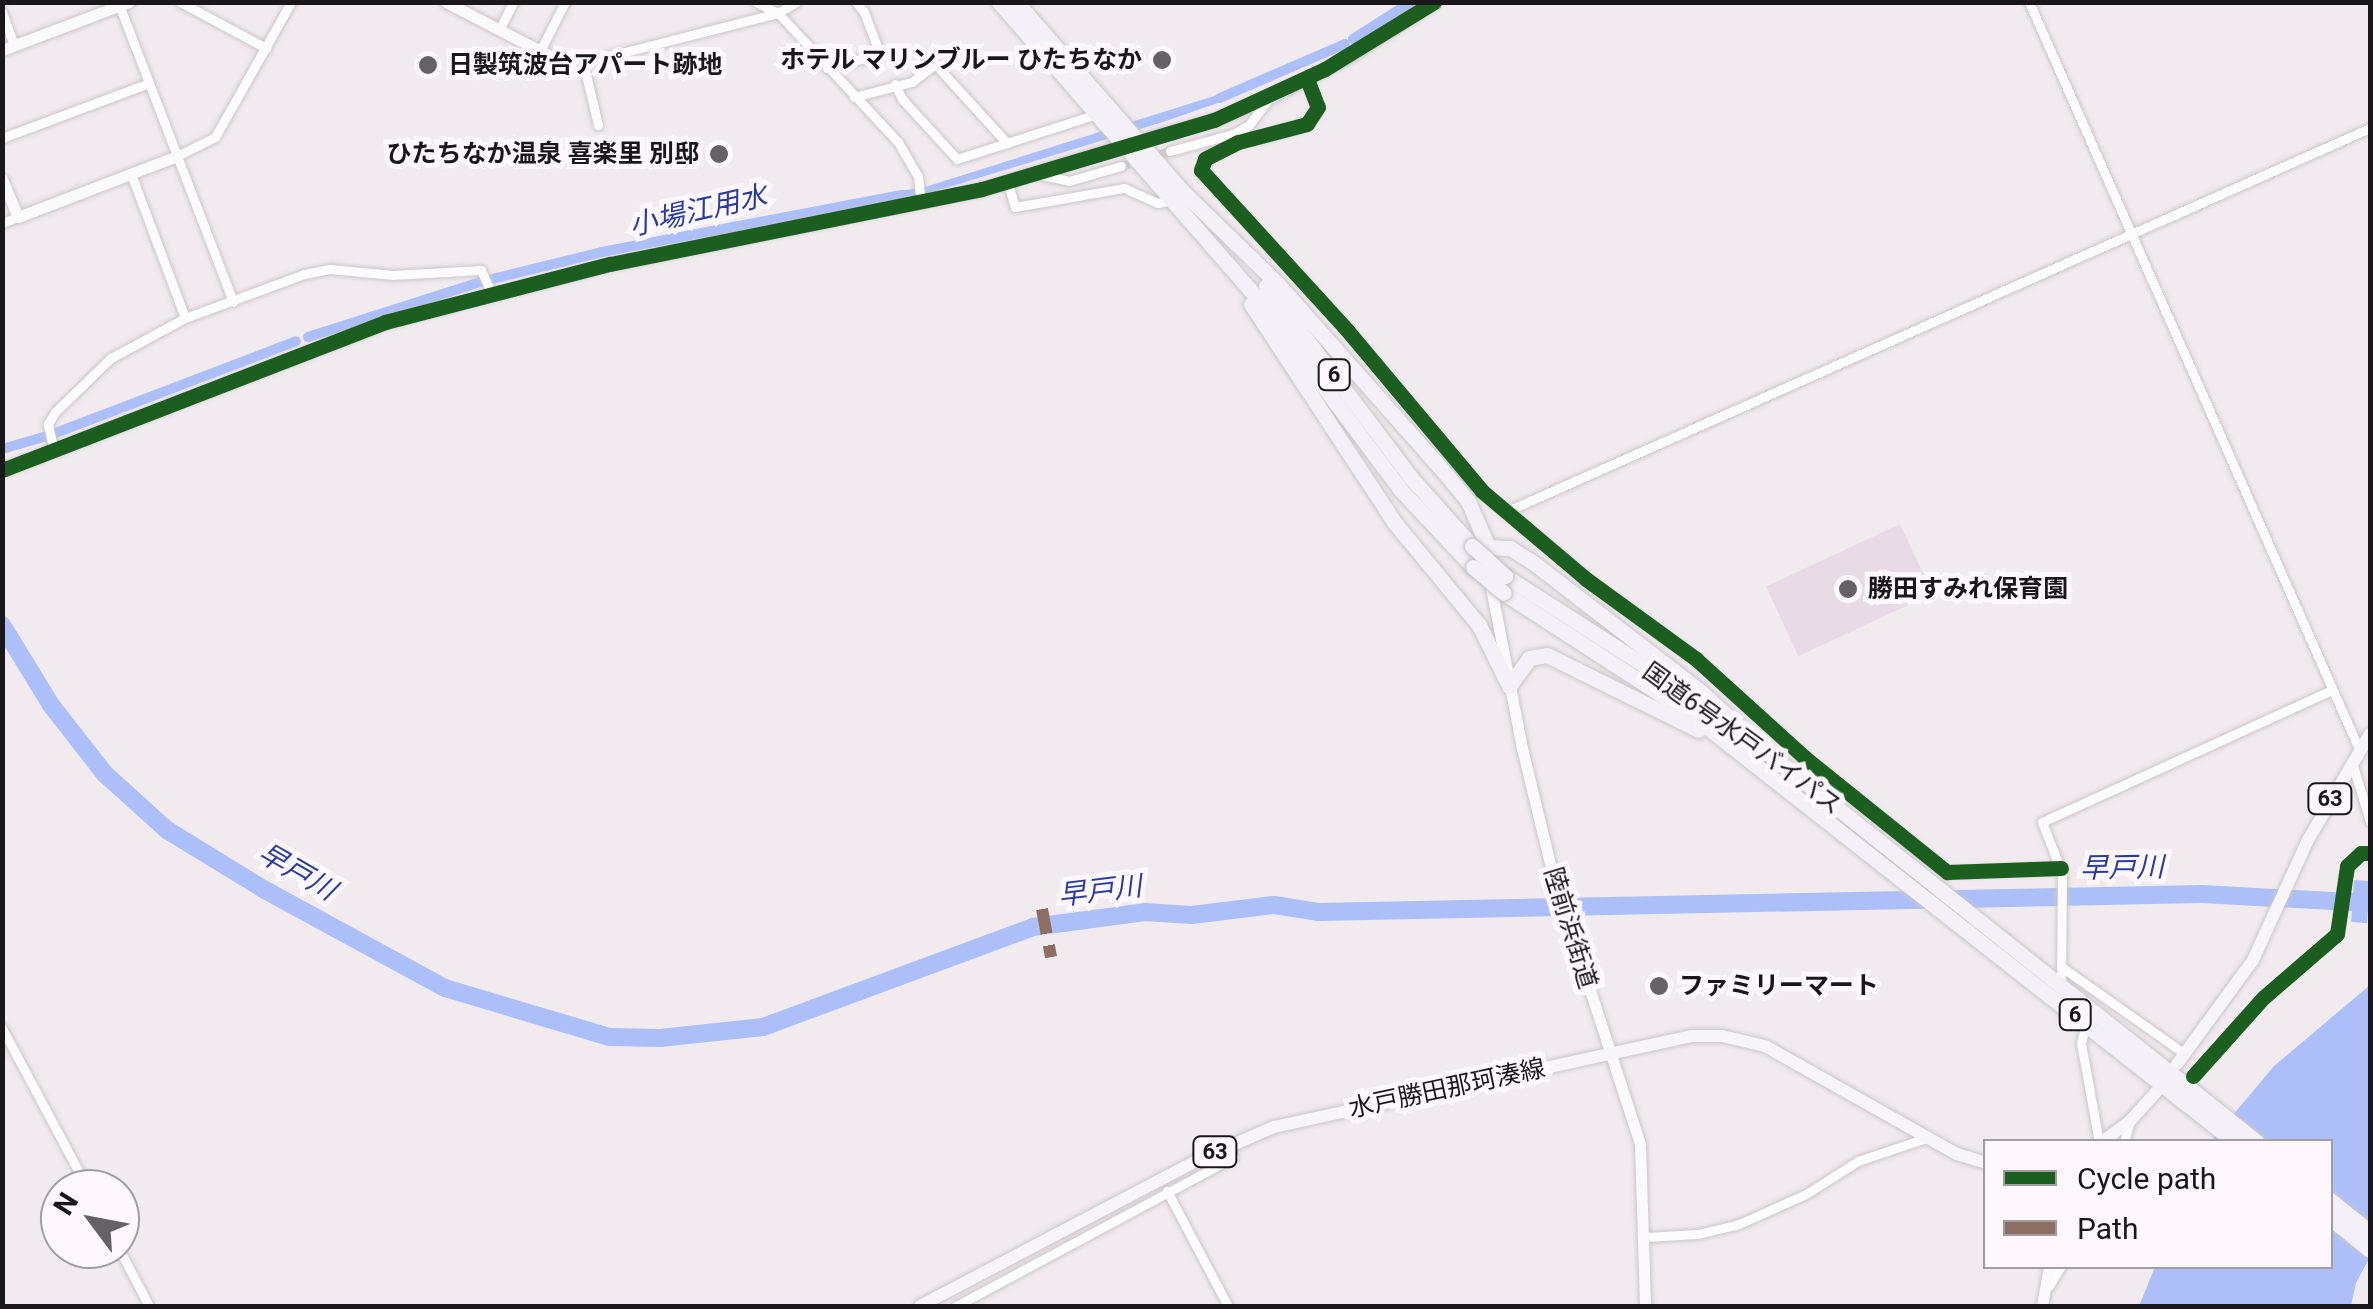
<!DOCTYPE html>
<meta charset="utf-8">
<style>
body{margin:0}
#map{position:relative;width:2373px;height:1309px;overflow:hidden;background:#f1ebf0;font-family:Roboto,"Noto Sans JP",sans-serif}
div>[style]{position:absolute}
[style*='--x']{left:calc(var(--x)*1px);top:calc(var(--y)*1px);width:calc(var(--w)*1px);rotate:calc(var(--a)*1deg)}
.built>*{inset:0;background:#e7dce6;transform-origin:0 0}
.water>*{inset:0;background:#adbff9;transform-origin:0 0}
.canal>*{height:10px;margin:-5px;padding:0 5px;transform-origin:5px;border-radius:5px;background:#adbff9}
.river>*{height:18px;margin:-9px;padding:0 9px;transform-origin:9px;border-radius:9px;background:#adbff9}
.street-tunnel>*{height:9px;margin-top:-4.5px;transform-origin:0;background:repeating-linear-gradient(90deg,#d1cbd0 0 9px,transparent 0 13.5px)}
.roads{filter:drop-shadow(0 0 2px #cac6c9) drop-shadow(0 0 2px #cac6c9)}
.street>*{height:9px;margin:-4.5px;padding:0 4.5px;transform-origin:4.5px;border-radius:4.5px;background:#fdfcfd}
.secondary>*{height:11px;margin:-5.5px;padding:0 5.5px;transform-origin:5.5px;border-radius:5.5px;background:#faf9fb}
.primary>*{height:12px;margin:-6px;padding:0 6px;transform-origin:6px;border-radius:6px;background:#f7f5f9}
.highway>*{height:15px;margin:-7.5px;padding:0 7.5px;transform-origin:7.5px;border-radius:7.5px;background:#f3f0f7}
.bridges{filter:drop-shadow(0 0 2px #c2bdc6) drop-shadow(0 0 2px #c2bdc6)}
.highway-bridge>*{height:15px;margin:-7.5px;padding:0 7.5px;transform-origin:7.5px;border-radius:7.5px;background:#f3f0f7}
.quiet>*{height:12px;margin-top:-6px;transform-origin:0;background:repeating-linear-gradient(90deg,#8d6e63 0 25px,transparent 0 37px)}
.cycleway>*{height:15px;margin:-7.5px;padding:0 7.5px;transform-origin:7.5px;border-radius:7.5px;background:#1b5e20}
.dots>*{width:28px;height:28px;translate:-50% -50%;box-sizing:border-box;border:5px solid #fff7fe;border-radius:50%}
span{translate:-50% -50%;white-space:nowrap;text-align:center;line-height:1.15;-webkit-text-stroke:10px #fff7fe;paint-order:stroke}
.shield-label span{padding:2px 8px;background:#fff7fe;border:2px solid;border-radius:8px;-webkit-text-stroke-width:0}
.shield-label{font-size:22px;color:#1a171a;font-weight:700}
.poi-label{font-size:25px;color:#1a171a;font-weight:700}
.right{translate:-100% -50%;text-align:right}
.left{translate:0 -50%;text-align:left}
.street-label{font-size:25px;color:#1a171a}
.water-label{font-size:28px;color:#283c98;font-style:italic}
.frame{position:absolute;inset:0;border:5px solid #1a171a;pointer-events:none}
.legend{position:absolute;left:1983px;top:1139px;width:350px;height:130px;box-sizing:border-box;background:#fff7fe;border:2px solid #a39da3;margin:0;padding:12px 18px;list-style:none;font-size:30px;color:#1a171a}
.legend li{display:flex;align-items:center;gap:20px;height:50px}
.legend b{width:50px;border:2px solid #a39da3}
.north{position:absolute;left:40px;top:1169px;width:100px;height:100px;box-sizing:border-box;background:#fff7fe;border:2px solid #a39da3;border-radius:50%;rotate:302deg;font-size:28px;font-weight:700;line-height:40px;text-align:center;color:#1a171a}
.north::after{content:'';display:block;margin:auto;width:35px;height:45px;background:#656165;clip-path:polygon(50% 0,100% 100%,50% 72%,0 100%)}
</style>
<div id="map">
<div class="built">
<i style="left:1900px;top:524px;width:77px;height:148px;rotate:65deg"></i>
</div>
<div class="water">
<i style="clip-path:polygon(1230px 91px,1232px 98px,1166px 121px,926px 194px,889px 200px,888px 193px,925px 187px)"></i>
<i style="left:2354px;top:880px;width:16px;height:42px;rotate:4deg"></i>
<i style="clip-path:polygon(2370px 985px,2370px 1257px,2356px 1283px,2351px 1306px,2139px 1306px,2155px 1267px,2330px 1266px,2330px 1142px,2211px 1141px,2274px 1066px)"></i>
</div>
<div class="canal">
<i style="--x:1353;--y:39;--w:69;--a:-32.5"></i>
<i style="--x:1220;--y:98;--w:136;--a:-23.4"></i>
<i style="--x:492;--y:279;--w:113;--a:-13.8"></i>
<i style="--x:602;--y:252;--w:305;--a:-10.8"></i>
<i style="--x:308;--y:337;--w:185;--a:-17.7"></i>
<i style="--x:53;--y:434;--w:260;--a:-20.9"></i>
<i style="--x:2;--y:449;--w:47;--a:-16.1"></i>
</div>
<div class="river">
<i style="--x:2;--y:625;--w:94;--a:58.5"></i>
<i style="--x:51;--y:705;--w:88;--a:52"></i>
<i style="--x:105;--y:774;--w:84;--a:42.1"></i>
<i style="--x:167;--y:830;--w:115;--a:31.5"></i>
<i style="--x:265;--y:890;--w:205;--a:28.6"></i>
<i style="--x:445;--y:988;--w:171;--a:16.6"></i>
<i style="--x:609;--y:1037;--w:51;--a:1.1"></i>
<i style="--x:660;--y:1038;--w:104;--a:-6.1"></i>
<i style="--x:763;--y:1027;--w:288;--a:-20.3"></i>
<i style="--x:1033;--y:927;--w:113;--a:-7.6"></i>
<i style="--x:1145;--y:912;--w:47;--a:3.7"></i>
<i style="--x:1192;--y:915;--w:83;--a:-7"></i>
<i style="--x:1274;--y:905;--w:46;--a:8.8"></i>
<i style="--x:1319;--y:912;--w:883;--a:-1.17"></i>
<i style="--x:2202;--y:894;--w:168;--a:3.1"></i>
</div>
<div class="street-tunnel">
<i style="--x:1121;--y:166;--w:51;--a:-17"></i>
</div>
<div class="roads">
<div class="street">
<i style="--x:118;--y:2;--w:321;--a:69"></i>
<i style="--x:180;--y:2;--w:98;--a:28.1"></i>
<i style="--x:756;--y:2;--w:25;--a:27"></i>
<i style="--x:778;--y:13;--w:176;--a:47.1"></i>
<i style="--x:898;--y:142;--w:39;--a:60"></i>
<i style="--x:918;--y:176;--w:27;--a:84"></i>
<i style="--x:2029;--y:2;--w:817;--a:66.17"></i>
<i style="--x:2;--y:12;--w:35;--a:70"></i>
<i style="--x:499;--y:30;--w:31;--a:-63"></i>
<i style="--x:540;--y:51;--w:55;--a:-63"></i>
<i style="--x:550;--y:56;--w:22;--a:27"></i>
<i style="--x:570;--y:66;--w:215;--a:-14.3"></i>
<i style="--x:778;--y:13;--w:21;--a:-31"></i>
<i style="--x:583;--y:62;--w:65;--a:76.6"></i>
<i style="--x:827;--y:68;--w:55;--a:-14.8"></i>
<i style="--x:880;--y:54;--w:45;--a:-110.9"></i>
<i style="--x:864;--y:12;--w:13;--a:-129"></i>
<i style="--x:1307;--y:79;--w:30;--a:69"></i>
<i style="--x:1318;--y:107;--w:20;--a:123"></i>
<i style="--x:1307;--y:124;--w:71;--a:165.4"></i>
<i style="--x:1238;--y:142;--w:37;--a:153"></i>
<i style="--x:1205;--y:159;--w:12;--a:110"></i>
<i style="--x:1201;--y:170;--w:217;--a:47.6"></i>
<i style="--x:1347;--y:330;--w:210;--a:50"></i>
<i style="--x:1482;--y:491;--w:136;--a:40.2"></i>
<i style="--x:1586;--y:579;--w:136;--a:36"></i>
<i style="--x:1696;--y:659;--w:146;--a:42.2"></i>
<i style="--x:1804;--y:757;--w:184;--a:38.8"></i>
<i style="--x:1947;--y:872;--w:114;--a:-2"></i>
<i style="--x:895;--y:84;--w:17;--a:65"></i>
<i style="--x:902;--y:99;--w:81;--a:47.5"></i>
<i style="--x:957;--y:159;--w:147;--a:-17.8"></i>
<i style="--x:854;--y:97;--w:60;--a:-14.5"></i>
<i style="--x:912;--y:82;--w:29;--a:-38"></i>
<i style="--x:935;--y:64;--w:107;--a:47.7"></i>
<i style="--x:2;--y:138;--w:157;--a:-20.5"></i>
<i style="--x:1170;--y:151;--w:65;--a:-15.1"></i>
<i style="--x:1233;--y:134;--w:18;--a:-29"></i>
<i style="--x:1249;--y:125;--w:31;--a:-53"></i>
<i style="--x:177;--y:156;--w:42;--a:-26.6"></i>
<i style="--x:215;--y:137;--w:155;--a:-60.6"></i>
<i style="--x:131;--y:174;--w:154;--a:69.4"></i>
<i style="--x:1037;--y:174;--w:33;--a:12"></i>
<i style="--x:1069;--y:181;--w:54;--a:-16.1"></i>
<i style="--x:1007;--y:181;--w:27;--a:73"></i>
<i style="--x:1015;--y:207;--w:111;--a:-9.9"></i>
<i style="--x:1124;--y:188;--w:37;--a:24"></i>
<i style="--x:1158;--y:203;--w:15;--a:-11"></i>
<i style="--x:2;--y:223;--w:17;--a:-21"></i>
<i style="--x:54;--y:451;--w:28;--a:-103"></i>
<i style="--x:48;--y:424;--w:14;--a:-60"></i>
<i style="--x:55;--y:412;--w:78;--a:-44"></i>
<i style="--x:111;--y:358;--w:84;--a:-28.4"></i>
<i style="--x:185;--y:318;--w:127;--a:-20.3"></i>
<i style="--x:304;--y:274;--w:26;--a:-11"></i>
<i style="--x:330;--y:269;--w:63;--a:5.4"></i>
<i style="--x:393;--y:275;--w:88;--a:-3.3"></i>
<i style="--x:481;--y:270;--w:24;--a:66"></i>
<i style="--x:1505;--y:512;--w:946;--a:-23.94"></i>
<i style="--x:2352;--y:763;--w:61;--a:72.8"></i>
<i style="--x:2063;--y:968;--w:149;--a:35.2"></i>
<i style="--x:2061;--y:985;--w:112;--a:-89.5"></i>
<i style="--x:2062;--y:873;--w:55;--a:-111.4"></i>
<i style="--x:2042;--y:822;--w:319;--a:-24.5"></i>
<i style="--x:2086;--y:1024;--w:20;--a:105"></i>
<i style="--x:2081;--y:1043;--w:101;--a:79.7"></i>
<i style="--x:2;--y:1028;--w:183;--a:61.9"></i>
<i style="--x:2124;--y:1142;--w:22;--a:-74"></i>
<i style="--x:1167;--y:1191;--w:130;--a:62.1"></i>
<i style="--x:1645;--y:1237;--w:53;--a:-3.2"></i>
<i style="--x:1698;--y:1234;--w:42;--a:-13.7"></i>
<i style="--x:1739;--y:1224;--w:73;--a:-24.1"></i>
<i style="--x:1806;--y:1194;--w:62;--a:-32.4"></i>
<i style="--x:1858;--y:1161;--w:72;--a:-18.7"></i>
<i style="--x:119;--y:1249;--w:64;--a:62.2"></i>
<i style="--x:2049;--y:1286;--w:23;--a:-59"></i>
<i style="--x:956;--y:1306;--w:315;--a:-28.2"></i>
</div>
<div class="secondary">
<i style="--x:446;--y:2;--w:117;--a:27.4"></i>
<i style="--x:2;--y:50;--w:136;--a:-20.7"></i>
<i style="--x:1150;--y:137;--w:66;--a:-14.9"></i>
<i style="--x:1214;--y:120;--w:62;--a:-21.6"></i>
<i style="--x:1272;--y:97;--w:94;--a:-27.9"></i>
<i style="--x:1355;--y:53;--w:94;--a:-32.8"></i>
<i style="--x:2;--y:179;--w:41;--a:67.2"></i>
<i style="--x:18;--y:217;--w:170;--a:-21"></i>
<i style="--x:2;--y:470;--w:411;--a:-21.1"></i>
<i style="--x:385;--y:322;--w:232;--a:-14.5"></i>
<i style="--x:610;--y:264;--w:379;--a:-11.4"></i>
<i style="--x:982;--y:189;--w:138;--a:-17.3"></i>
<i style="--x:1489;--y:577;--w:174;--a:79.1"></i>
<i style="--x:1522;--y:748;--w:132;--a:76.4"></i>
<i style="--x:1553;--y:876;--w:282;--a:72"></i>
<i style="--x:1640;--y:1144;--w:162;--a:88.2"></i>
<i style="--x:2042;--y:1306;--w:41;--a:-80.1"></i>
</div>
<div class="primary">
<i style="--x:2177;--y:1064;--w:129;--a:-53.8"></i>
<i style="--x:2253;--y:960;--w:132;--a:-65.4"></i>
<i style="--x:2308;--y:840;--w:123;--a:-59.7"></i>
<i style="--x:2102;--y:1142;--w:35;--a:-37"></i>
<i style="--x:2130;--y:1121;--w:39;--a:-48"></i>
<i style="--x:920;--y:1306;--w:314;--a:-27.7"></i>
<i style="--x:1198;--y:1160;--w:83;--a:-23.5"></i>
<i style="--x:1274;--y:1127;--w:427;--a:-12.3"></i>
<i style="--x:1691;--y:1036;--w:31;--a:0"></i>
<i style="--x:1722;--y:1036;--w:44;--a:13.1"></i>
<i style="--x:1765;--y:1046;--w:220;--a:29.4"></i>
<i style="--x:1957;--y:1154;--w:30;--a:17"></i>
</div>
<div class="highway">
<i style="--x:999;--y:2;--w:394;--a:48.9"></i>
<i style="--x:1258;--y:299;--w:237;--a:53.2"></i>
<i style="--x:1400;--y:489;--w:107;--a:46.9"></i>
<i style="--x:1016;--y:2;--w:252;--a:48.7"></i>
<i style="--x:1182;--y:191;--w:131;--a:44.1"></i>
<i style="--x:1276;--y:282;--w:246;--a:48.5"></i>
<i style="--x:1439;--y:466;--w:45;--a:50.4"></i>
<i style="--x:1468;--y:501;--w:50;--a:66.5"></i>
<i style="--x:1488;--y:547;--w:22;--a:3"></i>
<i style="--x:1510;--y:548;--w:25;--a:32"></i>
<i style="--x:1531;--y:561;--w:213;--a:37.6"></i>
<i style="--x:1700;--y:691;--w:100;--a:42.2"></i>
<i style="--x:1266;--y:286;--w:242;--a:52.9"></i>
<i style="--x:1412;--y:479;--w:90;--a:48.2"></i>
<i style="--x:1251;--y:304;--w:261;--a:56.7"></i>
<i style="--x:1394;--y:522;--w:134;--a:50.5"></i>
<i style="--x:1479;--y:625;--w:68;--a:63.8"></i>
<i style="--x:1505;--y:576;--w:222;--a:32.7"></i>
<i style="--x:1504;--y:593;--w:219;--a:32.9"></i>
<i style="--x:1688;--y:712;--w:696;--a:38.17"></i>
<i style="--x:1509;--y:686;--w:34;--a:-54"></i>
<i style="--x:1529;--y:658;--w:18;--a:-9"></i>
<i style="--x:1547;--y:655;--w:169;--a:26.3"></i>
<i style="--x:1767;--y:752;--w:626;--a:38.52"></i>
<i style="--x:2330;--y:1200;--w:51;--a:38.7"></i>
<i style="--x:2330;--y:1218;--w:51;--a:38.7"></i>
</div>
</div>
<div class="bridges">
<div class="highway-bridge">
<i style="--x:1472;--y:546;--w:45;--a:42.3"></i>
<i style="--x:1473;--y:567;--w:40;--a:40"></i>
</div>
</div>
<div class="quiet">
<i style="--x:1042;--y:909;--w:49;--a:79.4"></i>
</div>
<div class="cycleway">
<i style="--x:1307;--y:79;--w:30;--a:69"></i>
<i style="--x:1318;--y:107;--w:20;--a:123"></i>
<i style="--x:1307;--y:124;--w:71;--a:165.4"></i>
<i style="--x:1238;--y:142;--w:37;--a:153"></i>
<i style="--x:1205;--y:159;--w:12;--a:110"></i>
<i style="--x:1201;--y:170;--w:217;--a:47.6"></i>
<i style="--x:1347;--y:330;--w:210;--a:50"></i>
<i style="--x:1482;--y:491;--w:136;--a:40.2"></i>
<i style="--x:1586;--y:579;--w:136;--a:36"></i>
<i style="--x:1696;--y:659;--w:146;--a:42.2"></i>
<i style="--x:1804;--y:757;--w:184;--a:38.8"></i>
<i style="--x:1947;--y:872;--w:114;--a:-2"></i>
<i style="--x:2;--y:470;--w:411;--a:-21.1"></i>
<i style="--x:385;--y:322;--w:232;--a:-14.5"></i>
<i style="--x:610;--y:264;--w:379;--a:-11.4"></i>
<i style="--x:982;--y:189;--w:242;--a:-16.6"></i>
<i style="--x:1214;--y:120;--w:122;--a:-24.7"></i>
<i style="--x:1325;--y:69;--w:128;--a:-31.6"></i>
<i style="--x:2193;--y:1076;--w:106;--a:-48.1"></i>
<i style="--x:2264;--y:997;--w:96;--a:-40.8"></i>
<i style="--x:2337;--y:934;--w:69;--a:-81.6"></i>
<i style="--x:2347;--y:866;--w:19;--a:-43"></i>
<i style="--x:2361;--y:853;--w:9;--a:0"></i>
</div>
<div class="dots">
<i style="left:1162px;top:60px;background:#656165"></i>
<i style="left:428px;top:65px;background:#656165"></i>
<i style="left:719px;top:154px;background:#656165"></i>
<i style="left:1848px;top:589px;background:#656165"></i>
<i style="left:1659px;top:986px;background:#656165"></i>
</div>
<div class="shield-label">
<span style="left:1334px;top:375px">6</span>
<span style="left:2330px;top:799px">63</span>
<span style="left:2075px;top:1015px">6</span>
<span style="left:1215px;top:1152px">63</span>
</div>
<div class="poi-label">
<span class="right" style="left:1142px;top:60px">ホテル マリンブルー ひたちなか</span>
<span class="left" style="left:448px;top:65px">日製筑波台アパート跡地</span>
<span class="right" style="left:699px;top:154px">ひたちなか温泉 喜楽里 別邸</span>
<span class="left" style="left:1868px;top:589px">勝田すみれ保育園</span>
<span class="left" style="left:1679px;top:986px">ファミリーマート</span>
</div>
<div class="street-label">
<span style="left:1742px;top:739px;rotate:36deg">国道6号水戸バイパス</span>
<span style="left:1570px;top:928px;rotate:73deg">陸前浜街道</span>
<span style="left:1447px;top:1089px;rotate:-12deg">水戸勝田那珂湊線</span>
</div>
<div class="water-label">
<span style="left:698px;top:211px;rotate:-13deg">小場江用水</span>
<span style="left:2122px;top:868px;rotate:-1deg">早戸川</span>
<span style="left:297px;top:872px;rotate:30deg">早戸川</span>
<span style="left:1100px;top:891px;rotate:-7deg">早戸川</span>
</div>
<div class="frame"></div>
<ul class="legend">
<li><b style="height:12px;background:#1b5e20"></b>Cycle path</li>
<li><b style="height:12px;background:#8d6e63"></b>Path</li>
</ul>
<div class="north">N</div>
</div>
